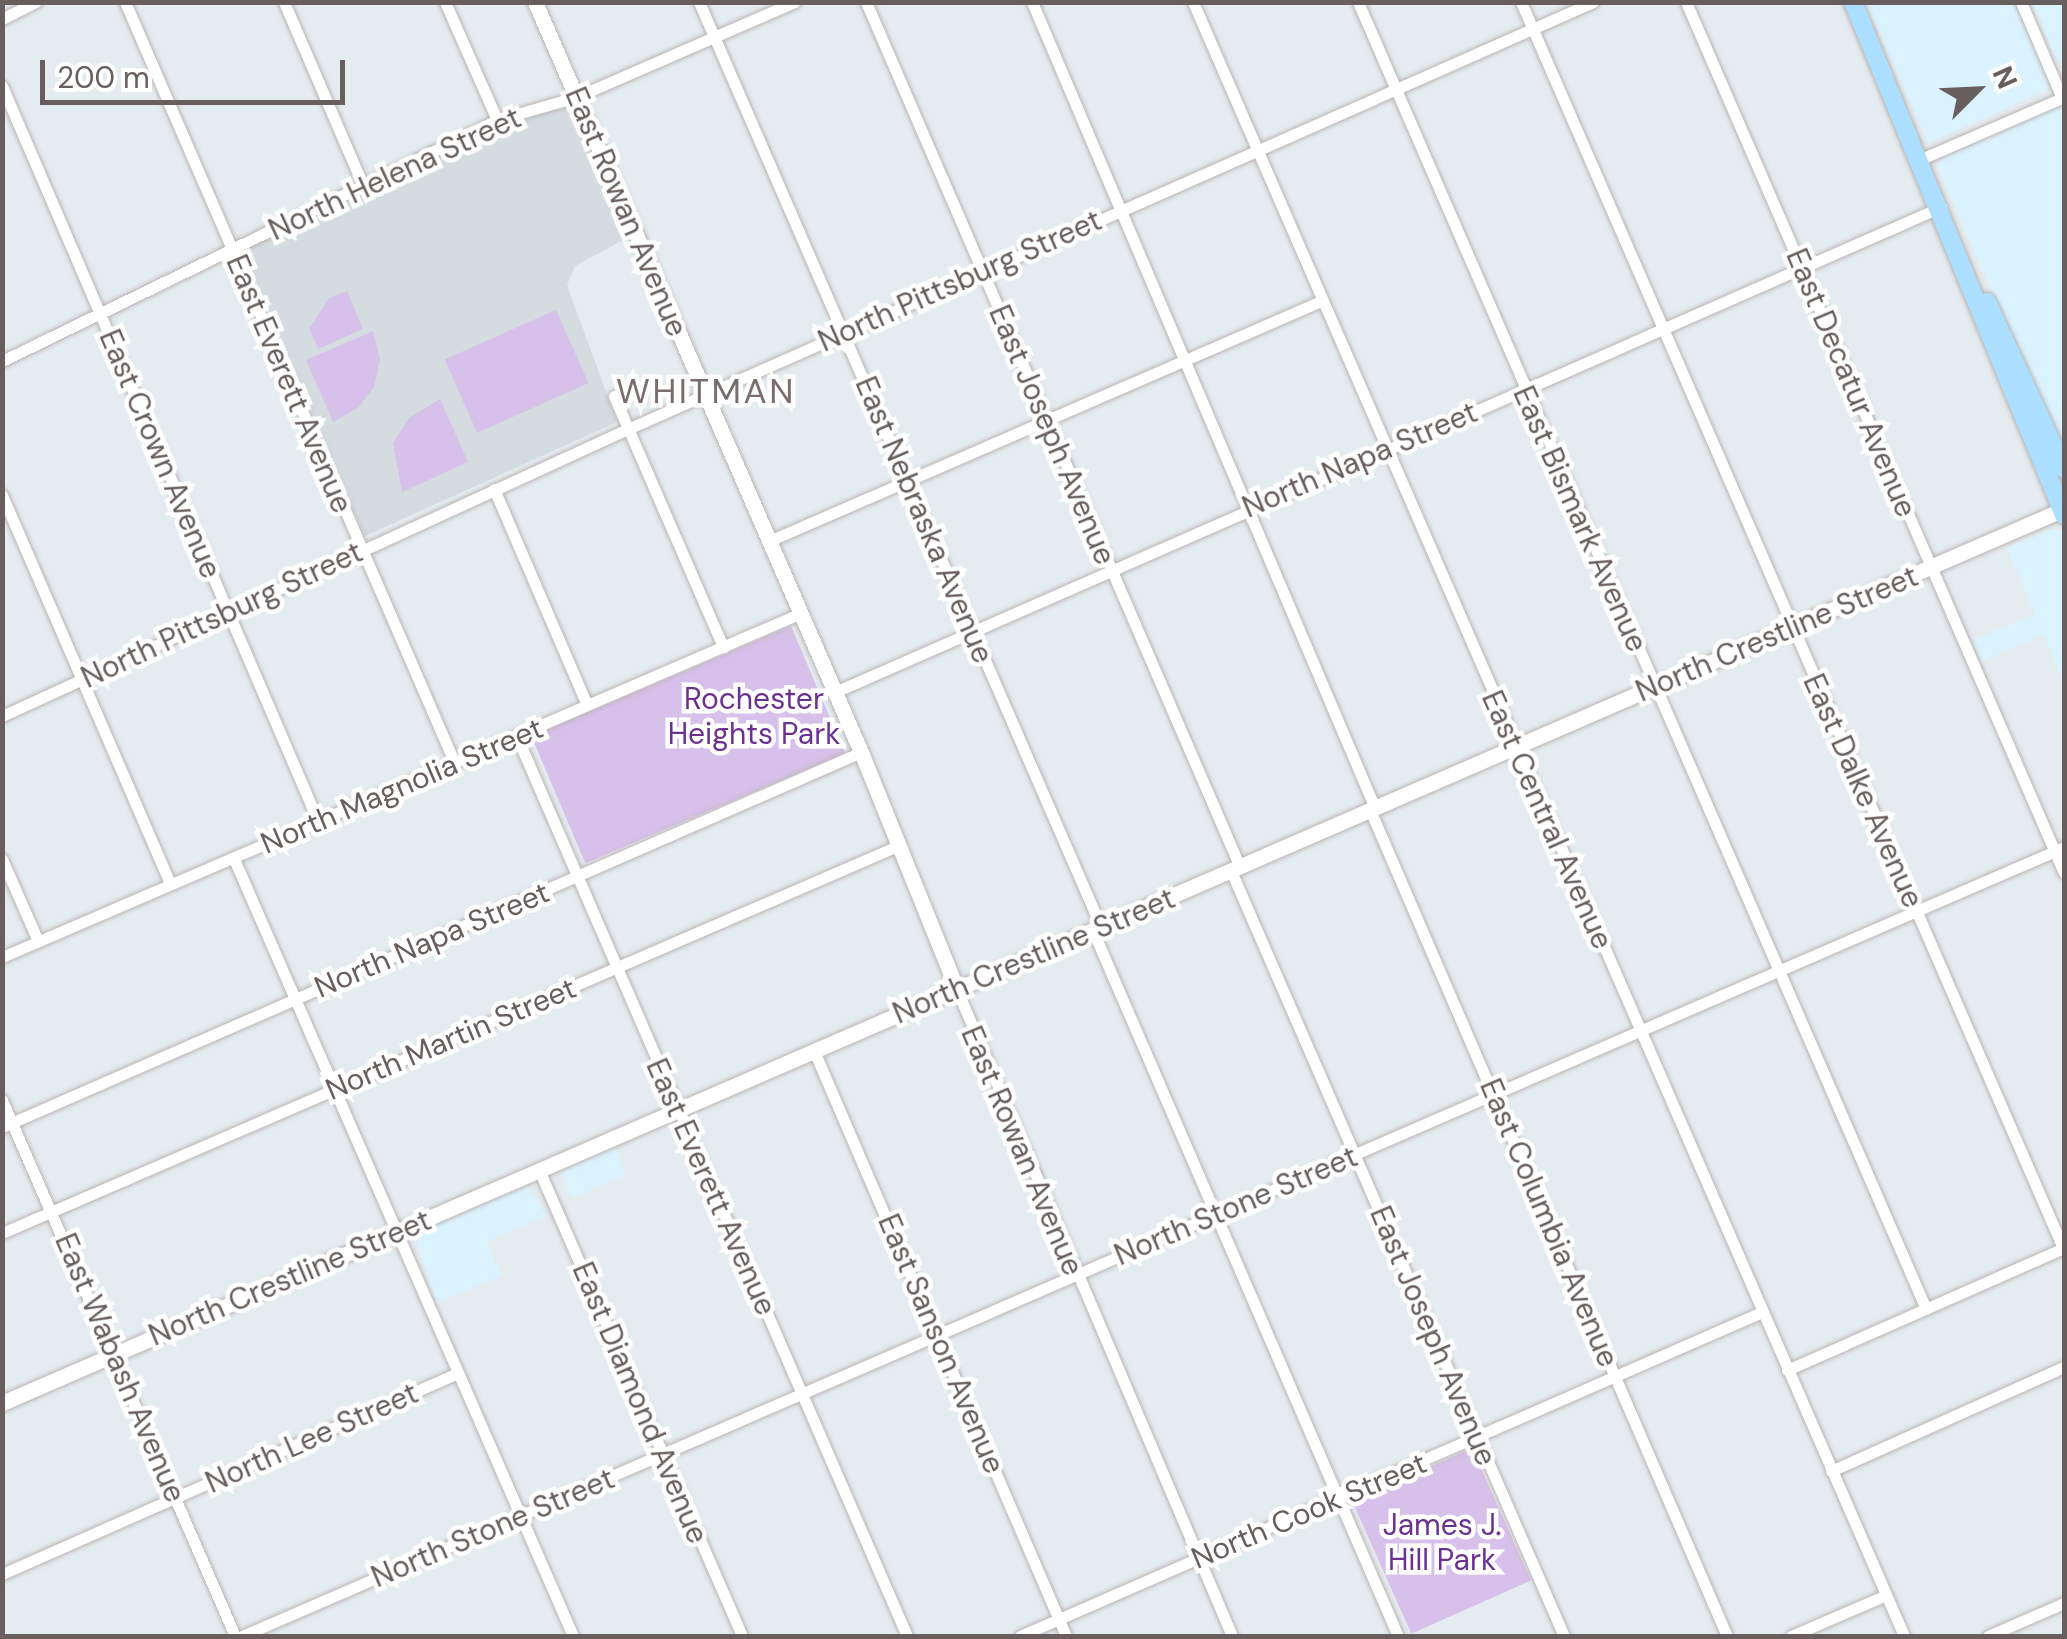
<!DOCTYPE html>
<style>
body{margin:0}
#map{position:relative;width:2067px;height:1639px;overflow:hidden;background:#e5ecf0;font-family:"DM Sans",sans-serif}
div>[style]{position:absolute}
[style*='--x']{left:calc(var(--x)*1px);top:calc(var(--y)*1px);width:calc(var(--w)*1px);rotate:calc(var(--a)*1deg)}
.commercial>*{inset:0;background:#dbf3ff;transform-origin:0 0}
.education>*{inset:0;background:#d4dce0}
.green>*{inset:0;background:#d7c0ea;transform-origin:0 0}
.roads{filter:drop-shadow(0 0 2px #bbb4b2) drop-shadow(0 0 2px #bbb4b2)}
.street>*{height:11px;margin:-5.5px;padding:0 5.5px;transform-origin:5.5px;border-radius:5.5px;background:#fff}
.secondary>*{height:15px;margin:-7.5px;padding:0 7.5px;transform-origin:7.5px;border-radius:7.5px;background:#fff}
.primary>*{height:18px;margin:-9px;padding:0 9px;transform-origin:9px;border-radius:9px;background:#abdeff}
span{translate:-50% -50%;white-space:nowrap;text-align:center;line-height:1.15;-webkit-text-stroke:9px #fff;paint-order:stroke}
.street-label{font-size:30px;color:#675e5d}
.park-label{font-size:30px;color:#6b3191}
.quarter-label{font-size:35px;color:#796e6d;letter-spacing:2.5px}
.frame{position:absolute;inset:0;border:5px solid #675e5d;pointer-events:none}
.north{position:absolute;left:1927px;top:40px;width:100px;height:100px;-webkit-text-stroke:8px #fff;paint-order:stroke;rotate:66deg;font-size:28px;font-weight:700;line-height:40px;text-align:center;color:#675e5d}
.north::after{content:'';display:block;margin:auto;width:35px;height:45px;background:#675e5d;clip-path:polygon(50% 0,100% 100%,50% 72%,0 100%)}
.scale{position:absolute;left:40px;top:60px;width:305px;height:45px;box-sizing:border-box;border:5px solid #675e5d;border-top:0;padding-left:12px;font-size:30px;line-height:35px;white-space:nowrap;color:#675e5d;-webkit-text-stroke:8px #fff;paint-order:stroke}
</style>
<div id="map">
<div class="commercial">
<i style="clip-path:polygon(1866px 3px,2015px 3px,2051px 88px,1928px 143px)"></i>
<i style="clip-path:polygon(2032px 3px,2064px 3px,2064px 66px,2055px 56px)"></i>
<i style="clip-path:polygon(2064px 104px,2064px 453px,1937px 167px,1941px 157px)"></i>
<i style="clip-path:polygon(2052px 529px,2064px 532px,2064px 683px,2044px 635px,1982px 661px,1973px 640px,2035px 614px,2007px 548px)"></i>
<i style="left:614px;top:1147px;width:30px;height:59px;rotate:66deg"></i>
<i style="clip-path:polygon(527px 1185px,546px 1216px,487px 1242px,501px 1276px,437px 1303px,414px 1234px)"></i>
</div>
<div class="education">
<i style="clip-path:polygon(569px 107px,627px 238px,575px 266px,567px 285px,617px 422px,365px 536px,243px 250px,500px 124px)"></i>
</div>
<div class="green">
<i style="clip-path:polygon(347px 291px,363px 329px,318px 349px,309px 329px,329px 298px)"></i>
<i style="left:556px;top:310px;width:80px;height:122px;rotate:66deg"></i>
<i style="clip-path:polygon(373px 331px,380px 359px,374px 387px,358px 408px,333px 422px,306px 360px)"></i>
<i style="clip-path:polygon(440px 399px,468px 462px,402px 492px,393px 443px,409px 418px)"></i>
<i style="left:791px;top:626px;width:138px;height:282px;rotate:67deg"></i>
<i style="left:1472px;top:1448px;width:145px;height:131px;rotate:66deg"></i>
</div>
<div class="roads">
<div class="street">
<i style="--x:125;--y:2;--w:830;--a:66.58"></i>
<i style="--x:284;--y:2;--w:199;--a:66.7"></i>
<i style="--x:445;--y:2;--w:129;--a:66.2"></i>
<i style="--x:699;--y:2;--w:1009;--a:66.51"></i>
<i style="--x:866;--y:2;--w:942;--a:66.62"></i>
<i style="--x:1032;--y:2;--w:876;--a:66.95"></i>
<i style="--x:1193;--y:2;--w:1782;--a:66.48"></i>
<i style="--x:1358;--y:2;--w:1425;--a:66.51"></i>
<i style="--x:1521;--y:2;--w:1359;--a:66.49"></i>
<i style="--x:1686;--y:2;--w:949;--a:66.54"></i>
<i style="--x:2021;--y:2;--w:104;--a:66.9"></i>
<i style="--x:2;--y:19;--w:38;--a:-27"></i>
<i style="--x:2;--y:86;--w:800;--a:66.74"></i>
<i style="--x:1921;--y:159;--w:156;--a:-23.4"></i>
<i style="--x:2;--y:361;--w:551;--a:-25.96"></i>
<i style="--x:497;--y:120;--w:82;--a:-16.2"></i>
<i style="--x:576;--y:97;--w:238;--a:-23.5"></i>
<i style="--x:614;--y:396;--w:274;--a:66.5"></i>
<i style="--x:494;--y:489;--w:235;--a:66.7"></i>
<i style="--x:2;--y:495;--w:423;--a:66.6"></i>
<i style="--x:769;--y:541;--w:602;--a:-23.5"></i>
<i style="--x:835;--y:692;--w:1208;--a:-23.68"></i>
<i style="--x:2;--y:716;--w:681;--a:-24.65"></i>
<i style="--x:621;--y:432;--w:1063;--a:-23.86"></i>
<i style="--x:517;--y:737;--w:980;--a:66.55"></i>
<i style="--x:1370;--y:810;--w:900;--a:66.63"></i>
<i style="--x:2;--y:859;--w:90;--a:66.3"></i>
<i style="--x:234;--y:859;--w:848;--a:66.43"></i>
<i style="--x:1231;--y:871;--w:834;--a:66.48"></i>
<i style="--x:1093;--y:931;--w:768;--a:66.61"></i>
<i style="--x:2;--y:957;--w:870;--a:-23.29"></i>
<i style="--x:957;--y:990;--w:702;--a:66.94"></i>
<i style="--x:814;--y:1051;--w:637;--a:66.7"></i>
<i style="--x:2;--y:1100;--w:584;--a:66.51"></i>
<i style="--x:2;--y:1127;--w:937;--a:-23.58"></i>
<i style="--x:539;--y:1170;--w:508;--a:66.46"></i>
<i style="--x:2;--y:1233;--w:978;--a:-23.37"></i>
<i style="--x:1787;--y:1370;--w:303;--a:-23.8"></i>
<i style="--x:1831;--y:1471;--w:255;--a:-24.1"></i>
<i style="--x:2;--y:1574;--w:496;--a:-23.8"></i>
<i style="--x:242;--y:1636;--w:1985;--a:-23.41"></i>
<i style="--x:1020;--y:1636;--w:810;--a:-23.59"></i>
<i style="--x:1791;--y:1636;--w:103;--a:-23.3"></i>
<i style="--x:1988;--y:1636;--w:83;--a:-23.5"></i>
</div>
<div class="secondary">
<i style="--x:535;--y:2;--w:818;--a:66.51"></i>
<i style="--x:861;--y:752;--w:257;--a:68"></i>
<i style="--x:2;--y:1403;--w:2247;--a:-23.44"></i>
</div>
<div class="primary">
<i style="--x:1853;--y:2;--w:555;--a:67.64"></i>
<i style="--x:1987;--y:302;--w:184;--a:65.2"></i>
</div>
</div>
<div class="street-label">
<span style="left:395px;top:174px;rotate:-25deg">North Helena Street</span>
<span style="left:626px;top:212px;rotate:67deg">East Rowan Avenue</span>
<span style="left:960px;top:281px;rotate:-24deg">North Pittsburg Street</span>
<span style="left:1851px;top:383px;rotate:67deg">East Decatur Avenue</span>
<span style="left:289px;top:384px;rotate:67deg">East Everett Avenue</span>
<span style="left:1052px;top:435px;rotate:67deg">East Joseph Avenue</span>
<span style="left:160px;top:454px;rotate:67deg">East Crown Avenue</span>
<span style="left:1360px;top:460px;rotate:-23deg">North Napa Street</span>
<span style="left:1580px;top:519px;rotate:66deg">East Bismark Avenue</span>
<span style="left:924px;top:520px;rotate:67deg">East Nebraska Avenue</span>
<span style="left:222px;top:615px;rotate:-25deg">North Pittsburg Street</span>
<span style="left:1777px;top:634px;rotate:-23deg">North Crestline Street</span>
<span style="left:402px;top:786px;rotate:-23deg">North Magnolia Street</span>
<span style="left:1863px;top:791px;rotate:66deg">East Dalke Avenue</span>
<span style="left:1547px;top:820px;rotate:66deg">East Central Avenue</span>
<span style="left:432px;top:940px;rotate:-23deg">North Napa Street</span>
<span style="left:1034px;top:956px;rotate:-23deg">North Crestline Street</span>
<span style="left:451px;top:1039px;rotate:-23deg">North Martin Street</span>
<span style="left:1022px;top:1151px;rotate:67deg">East Rowan Avenue</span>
<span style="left:711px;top:1187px;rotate:66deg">East Everett Avenue</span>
<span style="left:1236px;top:1206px;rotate:-23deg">North Stone Street</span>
<span style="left:1549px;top:1223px;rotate:67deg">East Columbia Avenue</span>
<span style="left:290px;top:1278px;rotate:-23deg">North Crestline Street</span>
<span style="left:1433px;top:1336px;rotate:67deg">East Joseph Avenue</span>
<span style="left:941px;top:1344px;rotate:67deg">East Sanson Avenue</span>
<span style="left:120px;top:1368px;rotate:67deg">East Wabash Avenue</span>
<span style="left:640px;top:1403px;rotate:67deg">East Diamond Avenue</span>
<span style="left:312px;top:1438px;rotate:-24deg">North Lee Street</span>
<span style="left:1309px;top:1511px;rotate:-23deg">North Cook Street</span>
<span style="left:493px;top:1528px;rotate:-23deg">North Stone Street</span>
</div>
<div class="park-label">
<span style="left:754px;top:716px">Rochester<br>Heights Park</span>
<span style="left:1442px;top:1542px">James J.<br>Hill Park</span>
</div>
<div class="quarter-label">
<span style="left:706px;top:391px">WHITMAN</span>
</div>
<div class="frame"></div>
<div class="north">N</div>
<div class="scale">200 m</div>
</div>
